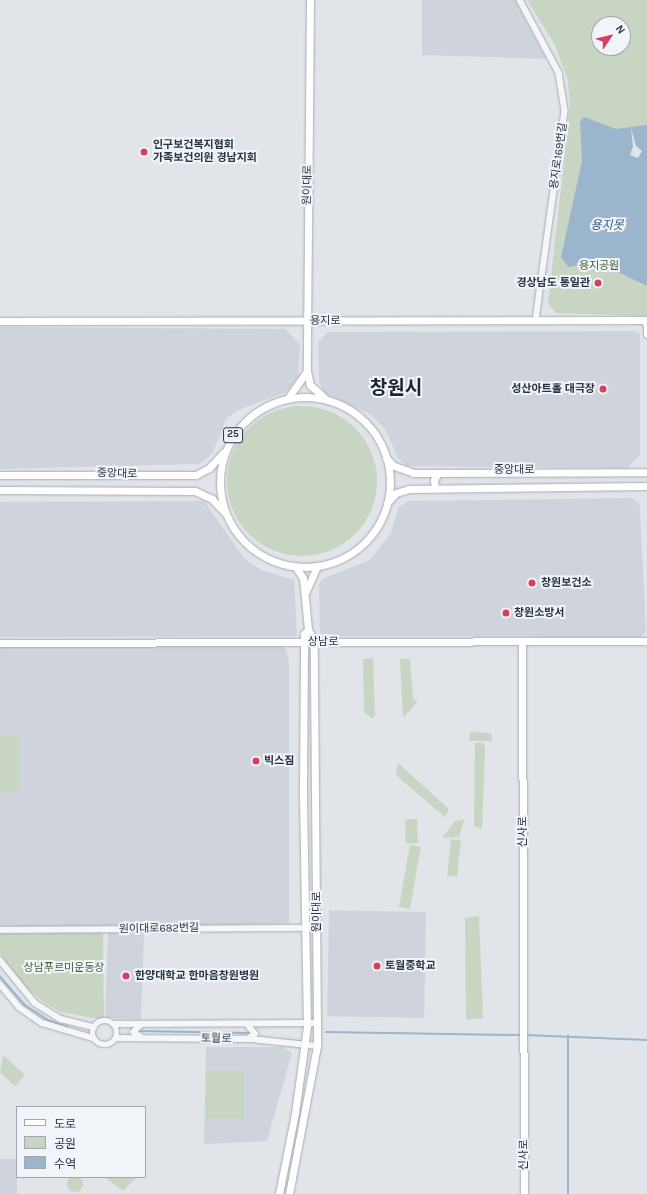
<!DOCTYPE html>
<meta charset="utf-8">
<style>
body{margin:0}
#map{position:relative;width:647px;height:1194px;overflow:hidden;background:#e1e5ea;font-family:Karla,"Noto Sans KR",sans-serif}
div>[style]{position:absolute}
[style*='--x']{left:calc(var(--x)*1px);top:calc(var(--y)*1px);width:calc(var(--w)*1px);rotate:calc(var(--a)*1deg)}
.built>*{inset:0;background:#cfd4dc;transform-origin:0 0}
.green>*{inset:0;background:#c7d5c2;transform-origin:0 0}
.round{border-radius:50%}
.water>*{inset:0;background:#9ab5cc}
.pier>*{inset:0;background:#e1e5ea}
.stream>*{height:1.5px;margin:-0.75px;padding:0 0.75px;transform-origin:0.75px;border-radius:0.75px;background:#9ab5cc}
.roads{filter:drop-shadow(0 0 1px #a6acb5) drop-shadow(0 0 1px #a6acb5)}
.minor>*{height:5.5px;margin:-2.75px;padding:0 2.75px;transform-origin:2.75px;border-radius:2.75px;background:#f4f6f8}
.minor>.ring{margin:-2.75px;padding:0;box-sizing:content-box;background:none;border:5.5px solid #f4f6f8;border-radius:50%}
.major>*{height:7px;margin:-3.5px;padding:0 3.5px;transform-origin:3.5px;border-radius:3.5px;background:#fff}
.major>.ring{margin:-3.5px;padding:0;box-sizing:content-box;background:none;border:7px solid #fff;border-radius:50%}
.dots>*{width:11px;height:11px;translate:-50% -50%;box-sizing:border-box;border:2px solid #f1f4f8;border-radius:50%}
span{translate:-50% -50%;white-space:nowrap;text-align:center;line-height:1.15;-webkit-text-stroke:4px #f1f4f8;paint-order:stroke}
.shield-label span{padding:1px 3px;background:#f1f4f8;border:1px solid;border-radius:3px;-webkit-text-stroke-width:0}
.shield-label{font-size:10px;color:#283443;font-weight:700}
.poi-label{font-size:11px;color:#283443;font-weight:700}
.left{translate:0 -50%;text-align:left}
.right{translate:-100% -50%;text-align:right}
.street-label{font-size:11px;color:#283443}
.park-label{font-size:11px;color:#3f5f35}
.water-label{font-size:12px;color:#305579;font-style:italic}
.town-label{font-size:19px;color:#1a2434;font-weight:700}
.legend{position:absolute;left:16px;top:1106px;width:130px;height:72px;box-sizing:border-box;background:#f1f4f8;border:1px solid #a1a7b0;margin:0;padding:5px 7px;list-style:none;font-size:12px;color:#283443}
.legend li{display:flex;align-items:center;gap:8px;height:20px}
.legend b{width:20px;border:1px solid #a1a7b0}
.north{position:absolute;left:591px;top:16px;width:40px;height:40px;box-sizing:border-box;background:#f1f4f8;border:1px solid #a1a7b0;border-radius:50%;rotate:55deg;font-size:11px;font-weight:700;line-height:16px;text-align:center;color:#283443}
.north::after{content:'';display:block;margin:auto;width:14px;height:18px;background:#d5405f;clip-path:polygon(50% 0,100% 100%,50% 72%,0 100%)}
</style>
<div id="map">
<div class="built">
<i style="clip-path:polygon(422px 0,515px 0,546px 59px,422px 55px)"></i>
<i style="clip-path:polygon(0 327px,285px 329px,300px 344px,298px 377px,287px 392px,238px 410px,227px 418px,212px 454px,199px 464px,0 469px)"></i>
<i style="clip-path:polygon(635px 331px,640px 334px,640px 455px,627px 468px,406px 466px,398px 458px,385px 429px,370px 414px,324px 393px,319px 382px,318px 342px,328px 332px)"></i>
<i style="clip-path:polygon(631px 498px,639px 503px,640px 509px,646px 631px,641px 637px,320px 636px,319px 585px,322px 579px,370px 560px,391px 533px,398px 508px,408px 501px)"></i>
<i style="clip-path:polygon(204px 501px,244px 558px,261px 570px,294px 580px,297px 636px,0 637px,0 502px)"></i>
<i style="clip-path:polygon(0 645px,281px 645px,285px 648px,289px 660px,289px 923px,152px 928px,0 926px)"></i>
<i style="left:426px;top:912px;width:106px;height:97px;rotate:91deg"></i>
<i style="left:108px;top:933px;width:36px;height:85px;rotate:2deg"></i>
<i style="clip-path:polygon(206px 1047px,282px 1047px,292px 1053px,267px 1141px,204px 1144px)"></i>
<i style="left:0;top:1159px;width:17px;height:35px"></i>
</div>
<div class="green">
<i style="clip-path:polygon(evenodd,527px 0,647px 0,647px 316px,556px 313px,548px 304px,570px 107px,568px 81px,555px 45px,527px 0,599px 24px,623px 24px,623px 48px,599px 48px,599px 24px)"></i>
<i class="round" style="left:227px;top:406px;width:150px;height:150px"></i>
<i style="clip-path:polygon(373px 658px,375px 716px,372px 718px,364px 712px,363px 659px)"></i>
<i style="clip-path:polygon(400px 659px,410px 659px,413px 699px,418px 701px,403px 718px)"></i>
<i style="clip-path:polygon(470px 732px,491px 733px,492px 741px,469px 741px)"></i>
<i style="left:0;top:736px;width:19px;height:56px"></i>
<i style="clip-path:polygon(475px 743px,483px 743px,485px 747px,482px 829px,474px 826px)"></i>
<i style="clip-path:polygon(398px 763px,449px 809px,445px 817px,396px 775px)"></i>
<i style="left:417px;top:819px;width:24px;height:12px;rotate:88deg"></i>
<i style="clip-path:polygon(464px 820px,459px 837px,442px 838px,455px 821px)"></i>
<i style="left:451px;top:839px;width:10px;height:37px;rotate:6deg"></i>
<i style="left:410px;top:845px;width:11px;height:63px;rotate:10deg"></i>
<i style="clip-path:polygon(479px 916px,483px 1018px,466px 1020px,465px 918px)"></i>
<i style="clip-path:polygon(103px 930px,104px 1020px,60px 1012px,41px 1000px,25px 987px,0 954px,0 931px)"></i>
<i style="clip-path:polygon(3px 1055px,25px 1075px,15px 1086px,0 1072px)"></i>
<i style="left:206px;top:1071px;width:38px;height:48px"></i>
<i class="round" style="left:67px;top:1176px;width:16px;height:16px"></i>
<i style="clip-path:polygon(105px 1177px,137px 1177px,123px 1191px)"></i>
</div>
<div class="water">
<i style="clip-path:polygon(584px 117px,616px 129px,647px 125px,647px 286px,614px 270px,587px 264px,568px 267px,561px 257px,582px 161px,580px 122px)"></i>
</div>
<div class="pier">
<i style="clip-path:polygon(631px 128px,636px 146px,642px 151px,638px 158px,630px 155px,633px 146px)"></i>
</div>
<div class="stream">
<i style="--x:0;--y:976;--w:38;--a:49"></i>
<i style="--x:25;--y:1005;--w:27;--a:33"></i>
<i style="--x:48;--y:1020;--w:21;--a:19"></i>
<i style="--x:138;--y:1031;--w:112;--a:1"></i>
<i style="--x:326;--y:1032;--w:195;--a:0.9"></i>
<i style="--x:525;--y:1035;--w:122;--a:2.3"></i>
<i style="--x:568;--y:1194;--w:158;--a:-90"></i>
</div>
<div class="roads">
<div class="minor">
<i style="--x:520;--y:0;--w:83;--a:61.9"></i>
<i style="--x:559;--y:73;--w:38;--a:81"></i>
<i style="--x:565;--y:111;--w:212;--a:97.9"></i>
<i style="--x:0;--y:930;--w:317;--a:-0.4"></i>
<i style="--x:0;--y:960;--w:55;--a:50.9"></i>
<i style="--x:35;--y:1003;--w:31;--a:32"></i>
<i style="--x:61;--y:1019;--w:34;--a:14"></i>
<i style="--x:0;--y:984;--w:30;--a:50"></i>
<i style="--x:19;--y:1007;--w:28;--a:35"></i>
<i style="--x:42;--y:1023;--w:53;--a:16.4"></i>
<i class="ring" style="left:93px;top:1021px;width:18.5px;height:18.5px"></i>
<i style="--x:114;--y:1024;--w:203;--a:-0.3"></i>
<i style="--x:141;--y:1025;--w:10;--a:135"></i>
<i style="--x:134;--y:1032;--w:9;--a:36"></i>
<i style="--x:116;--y:1038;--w:135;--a:0.4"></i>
<i style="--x:251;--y:1039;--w:66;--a:6.1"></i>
<i style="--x:247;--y:1039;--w:9;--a:-32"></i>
<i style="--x:255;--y:1034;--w:9;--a:-131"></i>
</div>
<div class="major">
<i style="--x:310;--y:0;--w:371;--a:90.5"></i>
<i style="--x:307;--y:371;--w:14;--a:78"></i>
<i style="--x:310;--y:385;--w:18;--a:41"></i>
<i style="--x:0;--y:321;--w:644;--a:-0.09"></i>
<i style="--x:644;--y:320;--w:6;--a:59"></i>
<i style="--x:647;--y:325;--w:9;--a:90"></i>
<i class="ring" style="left:220px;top:397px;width:163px;height:163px"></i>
<i style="--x:288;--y:398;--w:33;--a:-55"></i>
<i style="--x:386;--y:458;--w:11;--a:45"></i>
<i style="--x:394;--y:466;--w:21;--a:19"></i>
<i style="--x:414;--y:473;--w:233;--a:-0.2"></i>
<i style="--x:0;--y:475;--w:196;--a:0"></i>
<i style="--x:196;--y:475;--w:15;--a:-28"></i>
<i style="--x:209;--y:468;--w:22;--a:-47"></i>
<i style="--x:435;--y:488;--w:8;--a:-97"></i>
<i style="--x:434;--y:480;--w:8;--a:-60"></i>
<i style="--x:0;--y:490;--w:195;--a:0.3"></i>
<i style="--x:195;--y:491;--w:19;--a:25"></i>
<i style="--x:212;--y:499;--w:18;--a:47"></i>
<i style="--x:387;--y:503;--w:13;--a:-48"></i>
<i style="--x:396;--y:493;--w:14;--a:-17"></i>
<i style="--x:409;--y:489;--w:238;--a:-0.7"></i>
<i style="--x:306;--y:591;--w:27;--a:-66"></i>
<i style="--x:522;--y:642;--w:552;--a:89.79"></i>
<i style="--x:0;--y:643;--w:647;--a:-0.18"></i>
<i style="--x:279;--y:1194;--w:83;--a:-78.8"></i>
<i style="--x:295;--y:1113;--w:88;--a:-82.1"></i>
<i style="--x:307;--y:1026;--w:237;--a:-91"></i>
<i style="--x:303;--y:789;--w:155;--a:-89.6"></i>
<i style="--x:304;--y:634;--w:6;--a:-51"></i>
<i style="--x:289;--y:1194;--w:151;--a:-79.3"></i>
<i style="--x:317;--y:1046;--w:23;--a:-90"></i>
<i style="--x:317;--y:1023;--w:381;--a:-90.5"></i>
<i style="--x:314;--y:642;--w:14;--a:-115"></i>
<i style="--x:308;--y:629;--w:51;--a:-95.6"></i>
<i style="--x:303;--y:578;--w:14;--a:-124"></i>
</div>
</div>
<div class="dots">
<i style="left:144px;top:152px;background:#d5405f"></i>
<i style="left:598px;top:283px;background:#d5405f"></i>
<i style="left:603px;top:389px;background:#d5405f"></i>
<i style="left:532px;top:583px;background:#d5405f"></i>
<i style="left:506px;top:613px;background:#d5405f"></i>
<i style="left:256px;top:761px;background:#d5405f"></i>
<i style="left:377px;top:966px;background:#d5405f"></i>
<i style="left:126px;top:976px;background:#d5405f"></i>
</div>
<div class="shield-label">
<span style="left:233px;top:435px">25</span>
</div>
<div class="poi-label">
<span class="left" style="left:153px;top:152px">인구보건복지협회<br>가족보건의원 경남지회</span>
<span class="right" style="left:590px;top:283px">경상남도 통일관</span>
<span class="right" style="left:595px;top:389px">성산아트홀 대극장</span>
<span class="left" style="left:541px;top:583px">창원보건소</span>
<span class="left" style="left:514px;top:613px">창원소방서</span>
<span class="left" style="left:264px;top:761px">빅스짐</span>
<span class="left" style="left:385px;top:966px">토월중학교</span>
<span class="left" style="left:135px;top:976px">한양대학교 한마음창원병원</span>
</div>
<div class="street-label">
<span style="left:559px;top:156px;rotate:-82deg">용지로169번길</span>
<span style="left:308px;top:185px;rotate:-89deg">원이대로</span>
<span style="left:325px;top:321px">용지로</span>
<span style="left:514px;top:470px">중앙대로</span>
<span style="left:117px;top:474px;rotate:2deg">중앙대로</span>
<span style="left:323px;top:642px">상남로</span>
<span style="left:523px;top:832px;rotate:-90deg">신사로</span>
<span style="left:317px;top:912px;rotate:-90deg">원이대로</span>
<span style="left:159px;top:929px;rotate:-1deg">원이대로682번길</span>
<span style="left:216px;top:1039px;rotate:1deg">토월로</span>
<span style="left:524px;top:1155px;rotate:-90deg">신사로</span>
</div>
<div class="park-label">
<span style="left:599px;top:266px">용지공원</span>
<span style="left:64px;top:968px">상남푸르미운동장</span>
</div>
<div class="water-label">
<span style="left:607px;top:226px">용지못</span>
</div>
<div class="town-label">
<span style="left:396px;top:389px">창원시</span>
</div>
<ul class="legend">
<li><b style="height:5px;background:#fff"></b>도로</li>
<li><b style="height:11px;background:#c7d5c2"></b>공원</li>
<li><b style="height:11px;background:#9ab5cc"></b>수역</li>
</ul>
<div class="north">N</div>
</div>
